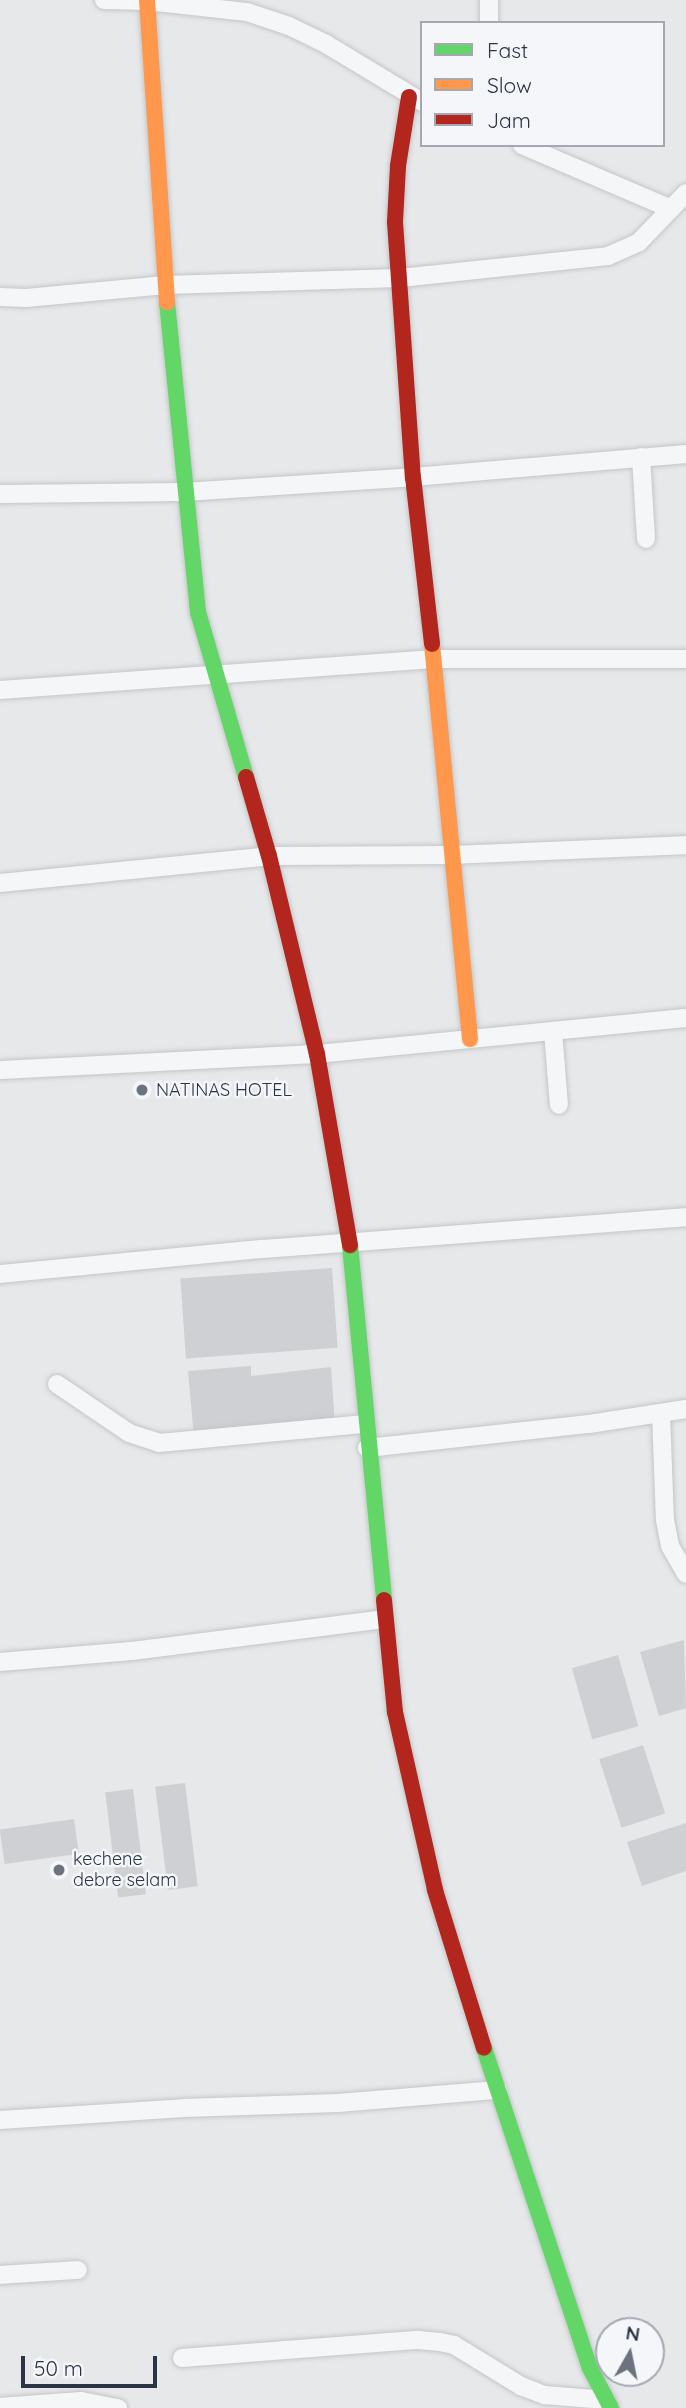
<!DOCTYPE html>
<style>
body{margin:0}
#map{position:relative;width:686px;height:2408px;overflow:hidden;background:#e6e8ea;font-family:Quicksand,sans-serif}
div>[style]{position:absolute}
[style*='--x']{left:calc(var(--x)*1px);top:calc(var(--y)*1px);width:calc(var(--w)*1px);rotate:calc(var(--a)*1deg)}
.building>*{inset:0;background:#ced0d3;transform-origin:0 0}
.roads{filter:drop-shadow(0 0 2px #c4c6c8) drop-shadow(0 0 2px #c4c6c8)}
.street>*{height:18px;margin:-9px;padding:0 9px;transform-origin:9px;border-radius:9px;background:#f5f6f7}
.fast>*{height:16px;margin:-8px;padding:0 8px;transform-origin:8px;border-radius:8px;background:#63d668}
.slow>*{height:16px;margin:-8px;padding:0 8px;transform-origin:8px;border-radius:8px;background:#ff974d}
.jam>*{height:16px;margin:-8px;padding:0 8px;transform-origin:8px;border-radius:8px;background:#b3261e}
.dots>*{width:19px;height:19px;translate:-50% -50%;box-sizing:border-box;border:4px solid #f4f6f9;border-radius:50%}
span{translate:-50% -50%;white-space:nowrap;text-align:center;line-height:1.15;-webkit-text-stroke:5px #f4f6f9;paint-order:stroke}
.poi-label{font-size:18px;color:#2b3445}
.left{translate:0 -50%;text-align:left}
.legend{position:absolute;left:420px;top:21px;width:245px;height:126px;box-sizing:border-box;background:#f4f6f9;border:2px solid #a4a8b1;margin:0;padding:9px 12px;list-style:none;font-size:21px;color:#2b3445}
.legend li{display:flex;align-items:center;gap:14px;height:35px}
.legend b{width:35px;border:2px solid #a4a8b1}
.north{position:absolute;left:595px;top:2317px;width:70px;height:70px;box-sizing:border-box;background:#f4f6f9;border:2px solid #a4a8b1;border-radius:50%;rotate:9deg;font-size:19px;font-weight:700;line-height:28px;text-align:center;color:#2b3445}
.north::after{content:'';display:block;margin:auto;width:24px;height:32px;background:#6c737f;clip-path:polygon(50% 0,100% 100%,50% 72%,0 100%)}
.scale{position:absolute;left:21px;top:2356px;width:136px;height:32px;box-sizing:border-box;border:4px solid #2b3445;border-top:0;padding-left:9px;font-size:21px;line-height:24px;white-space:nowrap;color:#2b3445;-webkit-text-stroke:5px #f4f6f9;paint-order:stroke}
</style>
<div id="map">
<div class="building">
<i style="left:332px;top:1268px;width:80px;height:152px;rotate:86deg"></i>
<i style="clip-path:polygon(251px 1366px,251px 1376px,331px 1367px,335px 1425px,194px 1438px,188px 1371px)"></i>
<i style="clip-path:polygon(684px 1640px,686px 1708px,659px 1716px,640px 1652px)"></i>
<i style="left:618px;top:1655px;width:74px;height:48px;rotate:74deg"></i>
<i style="left:643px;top:1745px;width:72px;height:46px;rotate:72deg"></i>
<i style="left:185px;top:1783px;width:104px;height:30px;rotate:83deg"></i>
<i style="left:133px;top:1789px;width:106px;height:28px;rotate:83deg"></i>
<i style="left:74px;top:1819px;width:35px;height:75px;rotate:82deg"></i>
<i style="clip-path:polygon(686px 1823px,686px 1871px,642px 1886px,627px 1842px)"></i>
</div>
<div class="roads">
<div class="street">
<i style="--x:104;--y:0;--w:43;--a:1.3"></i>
<i style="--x:147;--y:1;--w:101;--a:6.3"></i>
<i style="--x:247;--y:12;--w:44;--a:18.4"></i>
<i style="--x:289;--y:26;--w:41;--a:25.9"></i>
<i style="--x:326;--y:44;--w:112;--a:31.1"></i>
<i style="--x:489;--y:0;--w:23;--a:90"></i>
<i style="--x:522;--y:145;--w:162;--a:23.2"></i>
<i style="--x:0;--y:297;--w:26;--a:2"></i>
<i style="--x:26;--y:298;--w:140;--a:-5.3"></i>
<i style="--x:165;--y:285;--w:235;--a:-1.7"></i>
<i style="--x:400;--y:278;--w:209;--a:-6"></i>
<i style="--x:608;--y:256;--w:34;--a:-24"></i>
<i style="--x:639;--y:242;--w:68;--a:-46.2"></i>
<i style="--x:641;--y:457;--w:82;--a:86.5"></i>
<i style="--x:0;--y:494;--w:184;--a:-0.6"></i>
<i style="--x:184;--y:492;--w:229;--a:-3.7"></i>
<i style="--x:413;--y:477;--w:274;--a:-4.8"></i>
<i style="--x:0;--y:690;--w:435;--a:-4.1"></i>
<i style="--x:434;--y:659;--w:252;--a:0"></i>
<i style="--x:0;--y:883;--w:270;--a:-5.7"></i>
<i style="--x:269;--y:856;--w:183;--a:-0.3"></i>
<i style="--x:452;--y:855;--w:234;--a:-2.4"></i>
<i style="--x:553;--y:1031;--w:74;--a:85.4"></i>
<i style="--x:0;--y:1070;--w:317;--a:-2.9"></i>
<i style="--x:317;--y:1054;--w:371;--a:-5.6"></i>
<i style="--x:0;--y:1274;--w:263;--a:-5.5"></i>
<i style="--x:262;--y:1249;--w:425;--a:-4.3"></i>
<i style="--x:57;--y:1384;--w:87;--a:34.2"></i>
<i style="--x:129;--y:1433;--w:32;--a:18"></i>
<i style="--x:159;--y:1443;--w:207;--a:-5.3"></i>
<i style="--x:661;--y:1413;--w:107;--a:87.9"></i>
<i style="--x:665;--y:1520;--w:26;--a:79"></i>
<i style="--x:670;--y:1546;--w:32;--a:60"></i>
<i style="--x:367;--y:1448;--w:223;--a:-6.2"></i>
<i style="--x:589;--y:1424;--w:98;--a:-8.8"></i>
<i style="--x:0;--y:1662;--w:132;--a:-4.8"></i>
<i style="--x:132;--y:1651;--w:254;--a:-7.2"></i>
<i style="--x:0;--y:2120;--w:184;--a:-3.7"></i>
<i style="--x:184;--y:2108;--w:154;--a:-1.9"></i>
<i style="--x:338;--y:2103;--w:160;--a:-4.7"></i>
<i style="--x:0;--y:2275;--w:78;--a:-3.7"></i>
<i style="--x:182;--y:2358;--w:237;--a:-4.4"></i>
<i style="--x:418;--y:2340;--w:22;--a:5"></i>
<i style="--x:440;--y:2342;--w:14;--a:12"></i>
<i style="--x:454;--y:2345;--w:79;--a:31.5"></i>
<i style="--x:521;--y:2386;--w:26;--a:21"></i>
<i style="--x:545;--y:2395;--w:61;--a:4.7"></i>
<i style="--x:0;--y:2407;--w:81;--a:-4.2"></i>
<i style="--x:81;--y:2401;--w:38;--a:11"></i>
</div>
<div class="fast">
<i style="--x:167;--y:302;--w:312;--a:84.3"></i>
<i style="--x:198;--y:612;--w:172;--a:73.8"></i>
<i style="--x:350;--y:1245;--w:357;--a:84.5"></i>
<i style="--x:484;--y:2048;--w:337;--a:71.7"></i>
<i style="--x:590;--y:2368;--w:45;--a:62.3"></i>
</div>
<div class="slow">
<i style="--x:147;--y:0;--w:303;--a:86.2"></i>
<i style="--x:432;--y:644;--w:397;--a:84.5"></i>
</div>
<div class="jam">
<i style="--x:409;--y:97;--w:70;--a:99.1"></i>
<i style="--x:398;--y:166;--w:56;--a:93.1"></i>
<i style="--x:395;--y:222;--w:256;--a:86"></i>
<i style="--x:413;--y:477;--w:168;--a:83.5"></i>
<i style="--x:246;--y:777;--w:82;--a:73.8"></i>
<i style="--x:269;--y:856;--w:204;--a:76.4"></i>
<i style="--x:317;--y:1054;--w:194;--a:80.2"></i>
<i style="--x:384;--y:1600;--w:113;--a:84.4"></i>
<i style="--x:395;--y:1712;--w:182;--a:77.3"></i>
<i style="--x:435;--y:1890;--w:165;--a:72.8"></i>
</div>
</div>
<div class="dots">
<i style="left:142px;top:1090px;background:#6c737f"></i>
<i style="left:59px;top:1870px;background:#6c737f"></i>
</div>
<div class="poi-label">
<span class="left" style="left:156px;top:1090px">NATINAS HOTEL</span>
<span class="left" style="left:73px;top:1870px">kechene<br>debre selam</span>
</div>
<ul class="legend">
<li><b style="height:9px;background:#63d668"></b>Fast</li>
<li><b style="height:9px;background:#ff974d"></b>Slow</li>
<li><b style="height:9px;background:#b3261e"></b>Jam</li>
</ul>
<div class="north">N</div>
<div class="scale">50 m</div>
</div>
